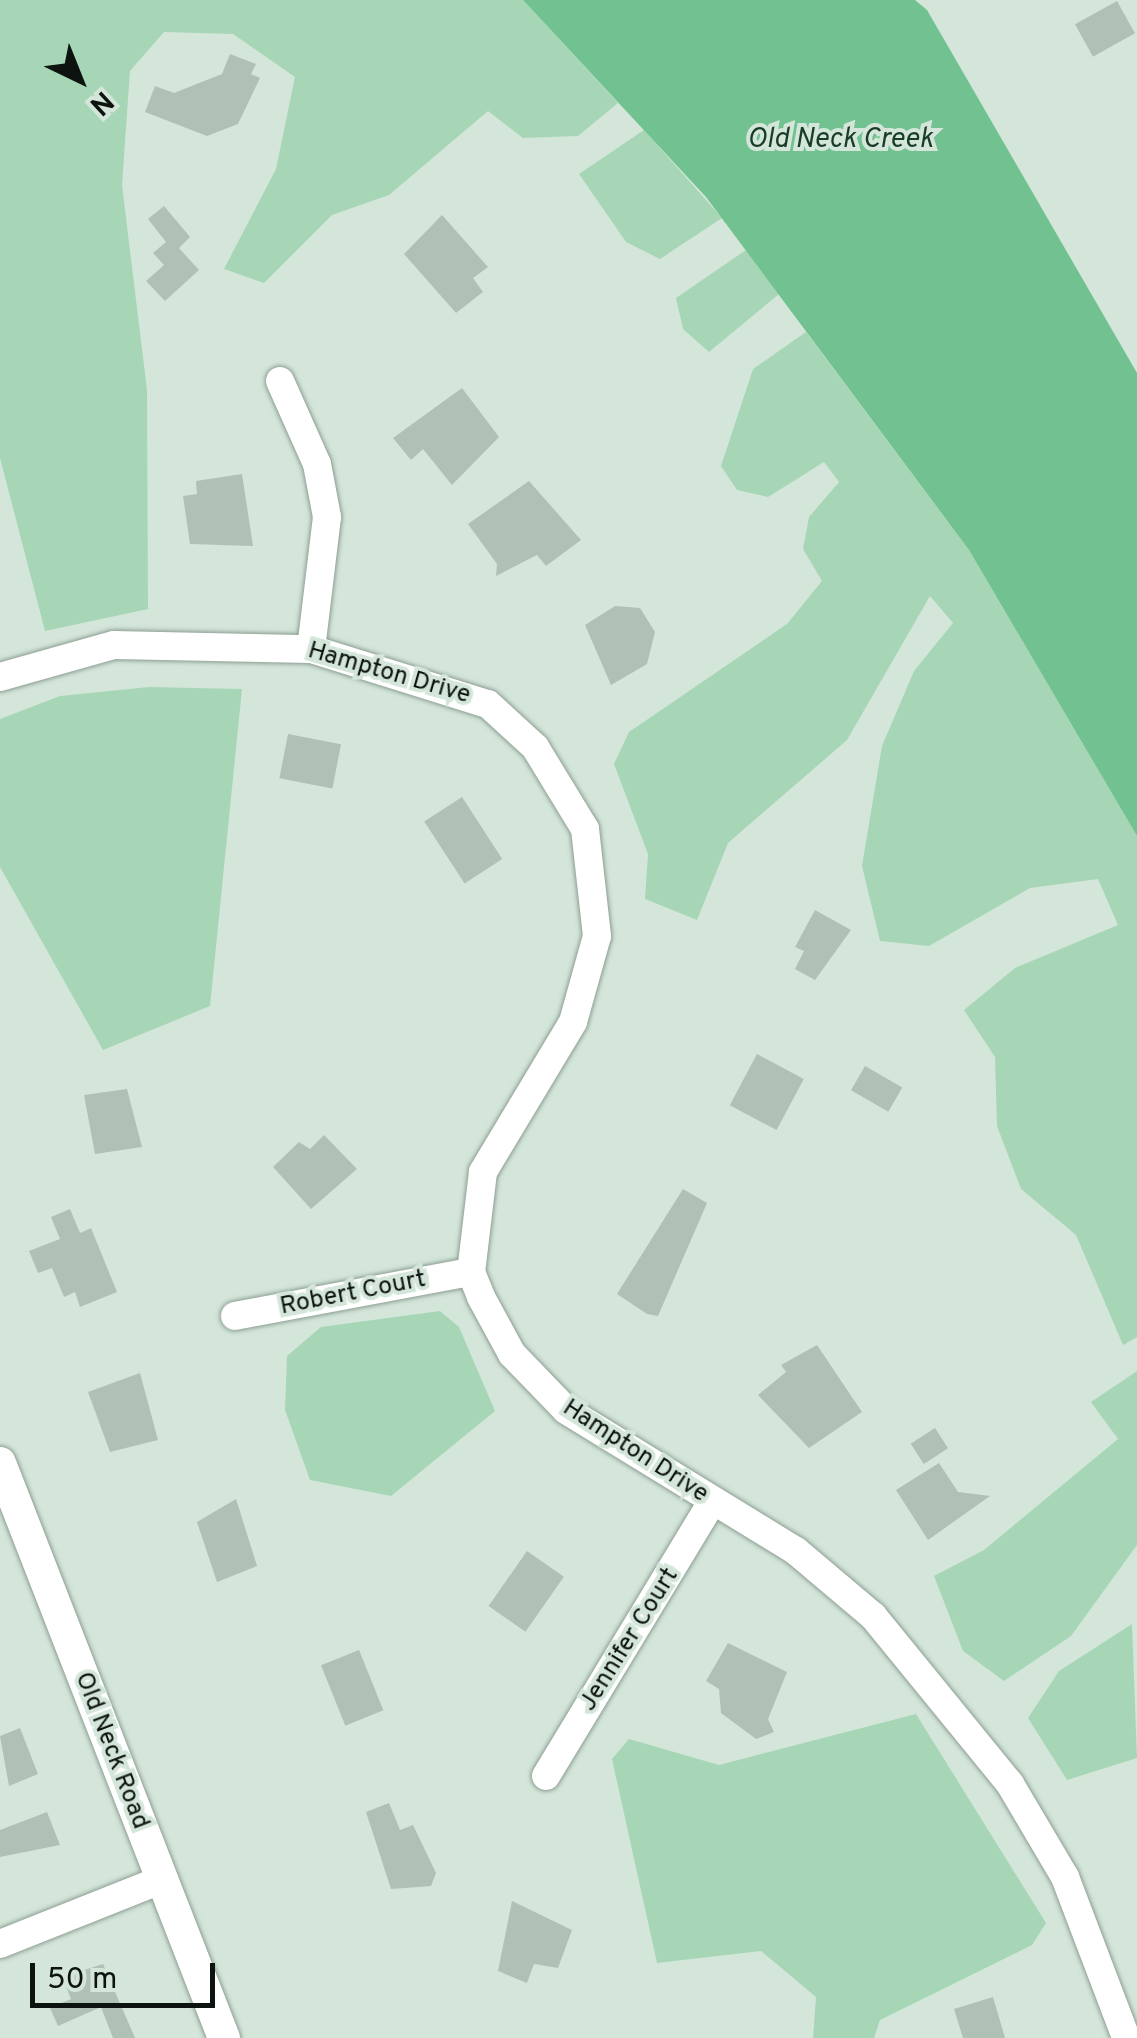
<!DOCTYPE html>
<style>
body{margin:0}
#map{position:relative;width:1137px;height:2038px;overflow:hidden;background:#d4e6da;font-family:Overpass,sans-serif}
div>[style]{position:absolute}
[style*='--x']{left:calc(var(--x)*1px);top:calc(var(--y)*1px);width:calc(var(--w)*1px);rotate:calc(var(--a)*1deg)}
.green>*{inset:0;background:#a7d6b7}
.water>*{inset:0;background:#72c291}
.building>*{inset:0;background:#afc0b5;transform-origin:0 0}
.roads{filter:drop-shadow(0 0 2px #8d9e93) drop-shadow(0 0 2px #8d9e93)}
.minor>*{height:28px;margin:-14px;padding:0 14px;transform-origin:14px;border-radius:14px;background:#fff}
.tertiary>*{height:32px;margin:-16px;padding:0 16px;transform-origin:16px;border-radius:16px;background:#fff}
span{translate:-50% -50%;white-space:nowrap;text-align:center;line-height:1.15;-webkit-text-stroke:8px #d4e6da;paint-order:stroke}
.street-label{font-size:25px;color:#0d130f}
.water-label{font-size:28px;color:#193c28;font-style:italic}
.north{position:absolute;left:30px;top:30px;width:100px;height:100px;-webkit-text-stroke:8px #d4e6da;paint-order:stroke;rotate:137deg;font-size:28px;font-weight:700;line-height:40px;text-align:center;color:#0d130f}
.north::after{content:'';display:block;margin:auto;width:35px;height:45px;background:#0d130f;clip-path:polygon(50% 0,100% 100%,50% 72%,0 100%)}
.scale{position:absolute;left:30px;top:1963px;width:185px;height:45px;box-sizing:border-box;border:5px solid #0d130f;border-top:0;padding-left:12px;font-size:30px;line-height:35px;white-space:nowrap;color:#0d130f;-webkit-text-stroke:8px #d4e6da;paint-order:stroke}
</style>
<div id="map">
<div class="green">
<i style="clip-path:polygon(0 0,523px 0,618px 103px,578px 136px,523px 138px,488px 111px,389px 195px,332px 215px,264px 283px,224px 269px,276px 169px,295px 77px,233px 34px,164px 32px,130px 71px,122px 185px,147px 390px,148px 609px,45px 631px,0 458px)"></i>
<i style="clip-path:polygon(644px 130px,722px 218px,660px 259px,626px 242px,579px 174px)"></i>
<i style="clip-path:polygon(746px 250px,779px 294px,709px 352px,683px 329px,676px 298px)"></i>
<i style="clip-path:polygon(806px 332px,969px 550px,1137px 836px,1137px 1337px,1123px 1345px,1076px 1235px,1021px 1189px,997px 1126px,995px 1057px,964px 1010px,1015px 968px,1118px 925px,1098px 879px,1030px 888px,929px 946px,880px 941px,862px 866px,882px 746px,914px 671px,953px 623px,930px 596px,847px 740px,728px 843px,697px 920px,645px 899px,648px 854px,614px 764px,629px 732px,787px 624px,822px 581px,803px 549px,809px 517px,839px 482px,824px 462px,768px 497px,737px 490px,721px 466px,753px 369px)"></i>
<i style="clip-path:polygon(149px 687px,242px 689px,210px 1006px,103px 1050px,0 867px,0 719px,60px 696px)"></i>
<i style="clip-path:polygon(440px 1311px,459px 1327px,495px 1411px,391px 1496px,310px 1480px,285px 1410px,287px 1356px,321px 1327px)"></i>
<i style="clip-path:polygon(1137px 1371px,1137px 1545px,1071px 1636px,1004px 1681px,963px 1651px,934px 1576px,984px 1550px,1118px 1439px,1091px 1402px)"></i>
<i style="clip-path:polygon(1132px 1624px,1137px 1758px,1067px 1780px,1028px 1718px,1059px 1671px)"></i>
<i style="clip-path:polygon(916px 1714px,1046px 1923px,1032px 1945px,880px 2020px,874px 2038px,813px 2038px,816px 1997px,761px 1951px,657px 1963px,612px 1759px,629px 1739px,719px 1765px)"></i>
</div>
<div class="water">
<i style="clip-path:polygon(523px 0,915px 0,927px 10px,1137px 373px,1137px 836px,969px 550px,706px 197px)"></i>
</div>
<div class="building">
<i style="left:1117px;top:1px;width:37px;height:48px;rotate:61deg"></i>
<i style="clip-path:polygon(230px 54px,256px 64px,251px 74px,260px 78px,238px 124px,207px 136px,145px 112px,155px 86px,174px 93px,222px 74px)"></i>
<i style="clip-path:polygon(164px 206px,190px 237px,179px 248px,199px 270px,165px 301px,146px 281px,164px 265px,153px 253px,166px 242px,148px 219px)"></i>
<i style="clip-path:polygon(442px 215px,488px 267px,473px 278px,483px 292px,456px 313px,404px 254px)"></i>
<i style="clip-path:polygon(462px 388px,499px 437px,452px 485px,423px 449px,411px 460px,393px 438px)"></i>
<i style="clip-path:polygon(242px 474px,253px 546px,190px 544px,183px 496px,197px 494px,196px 481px)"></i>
<i style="clip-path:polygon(529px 481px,581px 540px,546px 566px,537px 555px,496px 576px,497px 564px,468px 524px)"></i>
<i style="clip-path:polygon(615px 606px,640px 608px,655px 632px,647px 664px,611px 685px,585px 625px)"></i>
<i style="left:288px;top:734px;width:54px;height:45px;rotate:11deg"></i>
<i style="left:462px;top:797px;width:74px;height:45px;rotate:57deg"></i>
<i style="clip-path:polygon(815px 910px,851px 930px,815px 980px,795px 969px,804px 951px,795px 947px)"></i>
<i style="left:757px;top:1054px;width:53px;height:58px;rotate:28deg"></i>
<i style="left:865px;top:1066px;width:43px;height:28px;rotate:30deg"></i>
<i style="clip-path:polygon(127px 1089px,142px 1147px,95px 1154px,84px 1095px)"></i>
<i style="clip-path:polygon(324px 1135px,357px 1169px,311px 1209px,273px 1167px,299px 1142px,310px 1149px)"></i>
<i style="clip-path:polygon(683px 1189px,707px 1203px,658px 1316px,647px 1314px,617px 1294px)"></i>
<i style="clip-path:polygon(70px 1209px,80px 1233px,91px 1228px,117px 1292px,80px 1307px,75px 1292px,64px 1297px,52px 1268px,38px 1273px,29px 1251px,60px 1239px,51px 1217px)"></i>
<i style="clip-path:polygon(817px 1345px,862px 1412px,809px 1448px,758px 1395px,786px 1372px,781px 1365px)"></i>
<i style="clip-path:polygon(140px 1373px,158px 1440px,110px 1452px,88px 1392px)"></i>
<i style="left:935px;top:1428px;width:24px;height:29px;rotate:57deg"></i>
<i style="clip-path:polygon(939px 1463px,958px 1492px,990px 1496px,928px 1540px,896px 1490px)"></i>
<i style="clip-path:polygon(236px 1499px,257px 1566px,217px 1582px,197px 1522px)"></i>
<i style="left:527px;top:1551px;width:45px;height:67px;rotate:35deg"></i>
<i style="clip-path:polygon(728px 1643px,787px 1672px,768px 1719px,774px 1732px,756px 1739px,721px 1713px,719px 1689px,706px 1681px)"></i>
<i style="left:359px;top:1650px;width:65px;height:41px;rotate:68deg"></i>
<i style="clip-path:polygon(20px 1728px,38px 1774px,9px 1786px,0 1736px)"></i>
<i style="clip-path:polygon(389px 1803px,400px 1830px,413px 1825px,436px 1873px,431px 1886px,391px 1889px,366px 1812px)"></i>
<i style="clip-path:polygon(47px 1812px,60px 1845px,0 1857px,0 1830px)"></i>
<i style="clip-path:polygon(512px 1901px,572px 1930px,558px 1968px,534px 1964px,527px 1983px,498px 1971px)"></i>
<i style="clip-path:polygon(103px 1964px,135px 2038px,113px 2038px,101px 2007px,58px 2026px,50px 2008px,71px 1999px,62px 1977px)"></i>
<i style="clip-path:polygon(993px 1997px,1005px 2038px,963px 2038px,954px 2009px)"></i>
</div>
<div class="roads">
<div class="minor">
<i style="--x:280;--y:381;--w:91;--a:66"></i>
<i style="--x:317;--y:464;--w:54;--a:79.3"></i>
<i style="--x:327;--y:517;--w:133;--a:96.9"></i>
<i style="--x:0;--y:677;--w:118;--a:-15.7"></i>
<i style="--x:114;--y:645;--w:197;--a:1.2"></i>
<i style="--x:311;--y:649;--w:185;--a:17.3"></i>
<i style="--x:488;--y:704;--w:64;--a:42.5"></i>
<i style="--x:535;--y:747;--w:96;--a:58.6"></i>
<i style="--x:585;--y:829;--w:108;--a:83.6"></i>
<i style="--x:597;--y:936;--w:89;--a:105.6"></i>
<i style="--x:573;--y:1022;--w:175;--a:121"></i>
<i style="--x:483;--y:1172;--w:101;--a:96.8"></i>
<i style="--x:471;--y:1272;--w:27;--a:68"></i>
<i style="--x:481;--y:1297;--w:65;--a:61.5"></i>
<i style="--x:512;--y:1354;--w:78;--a:46"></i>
<i style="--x:566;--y:1410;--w:270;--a:31.5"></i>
<i style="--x:796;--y:1551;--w:101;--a:40.2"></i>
<i style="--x:873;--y:1616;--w:217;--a:50.8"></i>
<i style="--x:1010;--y:1784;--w:108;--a:59.4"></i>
<i style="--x:1065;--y:1877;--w:172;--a:69.2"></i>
<i style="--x:235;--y:1316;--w:240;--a:-10.6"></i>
<i style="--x:546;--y:1776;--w:320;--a:-58.8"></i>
<i style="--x:0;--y:1944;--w:173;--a:-21.7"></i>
</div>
<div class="tertiary">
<i style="--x:0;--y:1463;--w:617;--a:68.72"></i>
</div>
</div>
<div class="street-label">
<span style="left:389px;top:674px;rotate:16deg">Hampton Drive</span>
<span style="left:353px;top:1294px;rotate:-11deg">Robert Court</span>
<span style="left:635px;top:1452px;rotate:33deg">Hampton Drive</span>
<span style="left:630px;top:1640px;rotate:-58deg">Jennifer Court</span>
<span style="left:111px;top:1751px;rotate:69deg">Old Neck Road</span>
</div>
<div class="water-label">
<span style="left:840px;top:140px">Old Neck Creek</span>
</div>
<div class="north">N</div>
<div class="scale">50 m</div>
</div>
